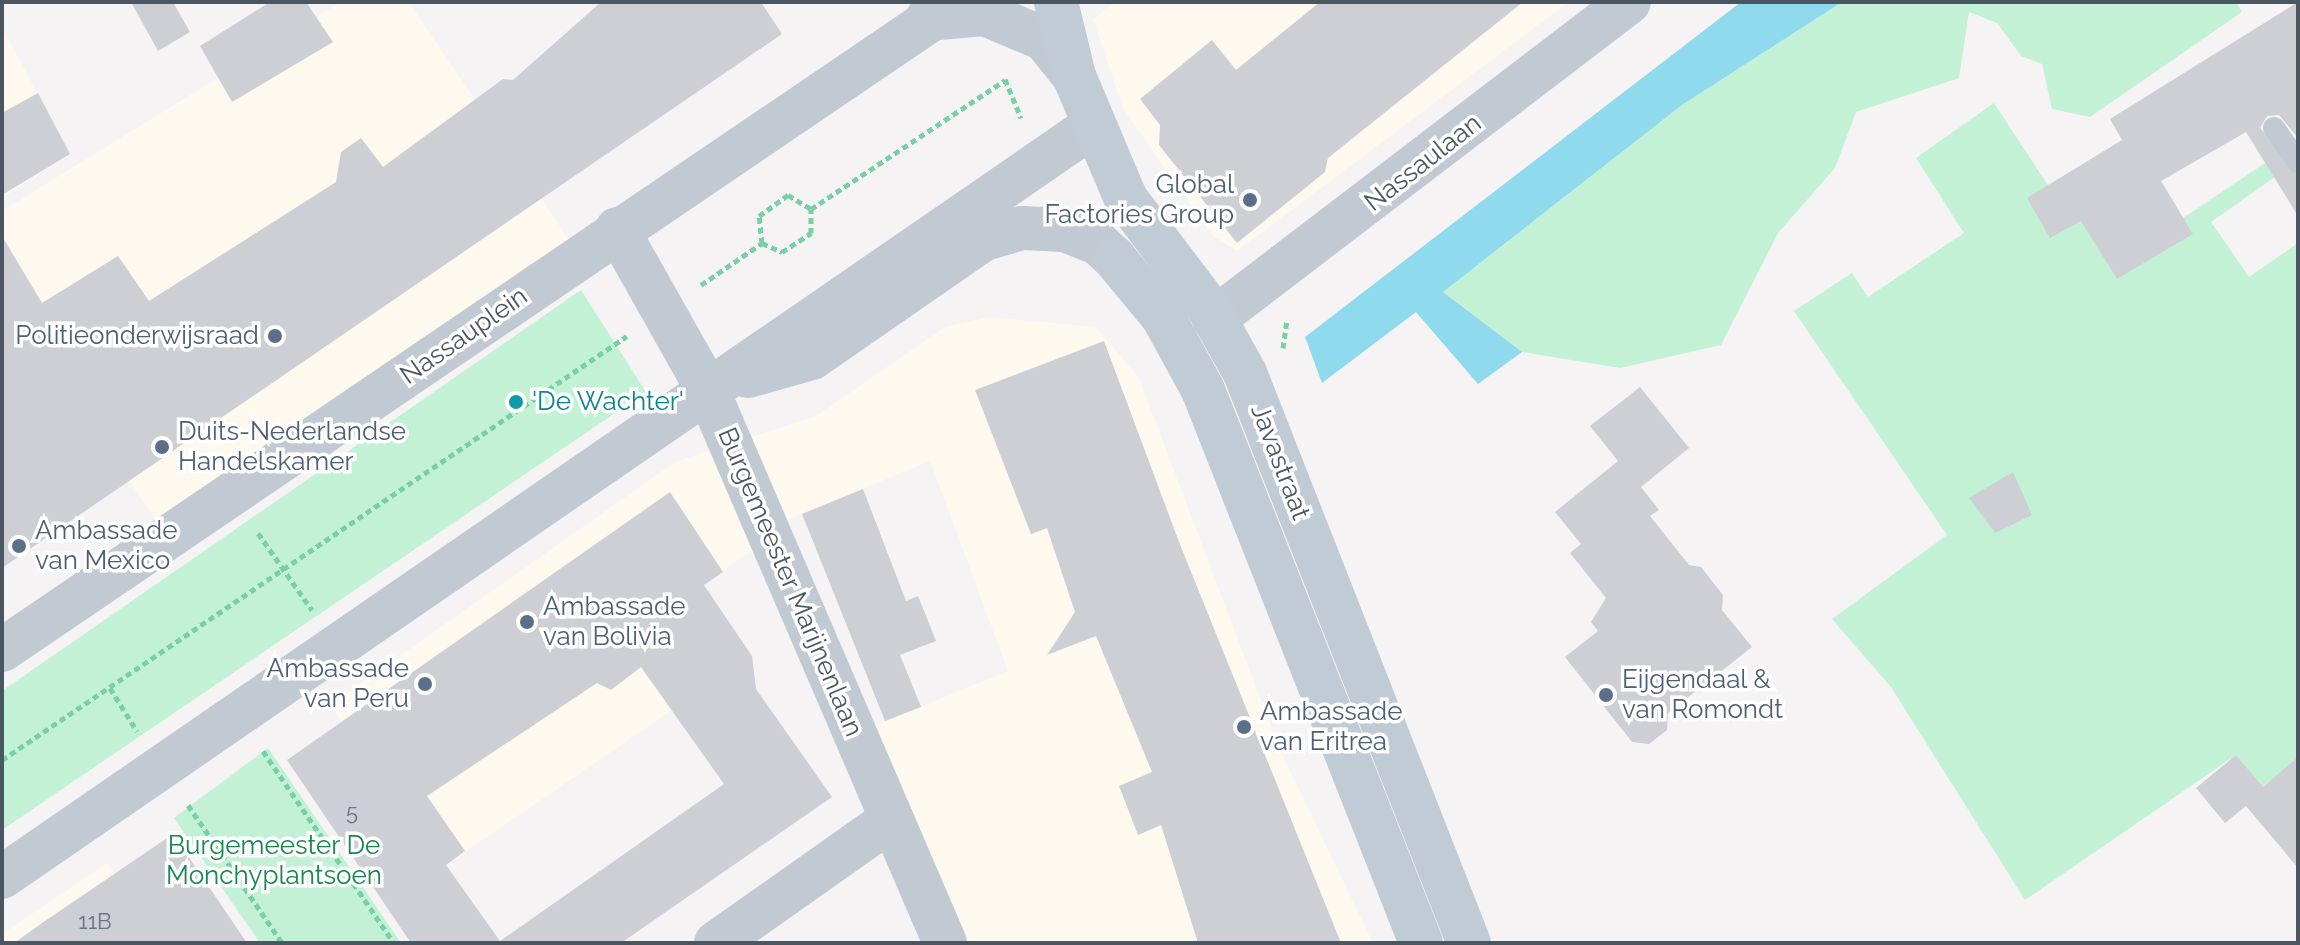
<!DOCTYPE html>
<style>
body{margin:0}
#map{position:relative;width:2300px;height:945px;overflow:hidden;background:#f5f3f3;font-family:Raleway,sans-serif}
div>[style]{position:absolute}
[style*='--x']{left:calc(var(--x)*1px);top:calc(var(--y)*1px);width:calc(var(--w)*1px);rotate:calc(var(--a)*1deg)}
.commercial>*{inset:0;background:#fdf9ef}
.green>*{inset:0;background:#c3f1d5}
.water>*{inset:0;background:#90daee}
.building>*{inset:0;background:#cdcfd5}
.path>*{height:5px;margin-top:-2.5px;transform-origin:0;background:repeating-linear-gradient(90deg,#7ad0a6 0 6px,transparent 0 10px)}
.lane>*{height:22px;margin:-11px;padding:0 11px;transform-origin:11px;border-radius:11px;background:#c1cad2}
.street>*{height:44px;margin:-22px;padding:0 22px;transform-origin:22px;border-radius:22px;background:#c1cad2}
.secondary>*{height:44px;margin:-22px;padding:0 22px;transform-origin:22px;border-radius:22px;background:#c1cbd6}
.dots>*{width:22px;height:22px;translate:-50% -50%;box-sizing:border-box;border:4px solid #fff;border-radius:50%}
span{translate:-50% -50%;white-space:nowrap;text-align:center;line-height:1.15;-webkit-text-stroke:7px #fff;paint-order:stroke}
.number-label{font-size:22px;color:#6b747e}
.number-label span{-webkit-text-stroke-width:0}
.street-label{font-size:26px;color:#4a5661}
.service-label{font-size:26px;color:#4e5e75}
.right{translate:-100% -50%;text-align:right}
.left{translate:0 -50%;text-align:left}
.culture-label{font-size:26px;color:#0d838f}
.park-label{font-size:26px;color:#17864f}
.frame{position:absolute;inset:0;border:4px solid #4a5661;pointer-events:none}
</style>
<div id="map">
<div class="commercial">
<i style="clip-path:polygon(341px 2px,409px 2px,571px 243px,168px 538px,2px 295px,2px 211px)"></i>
<i style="clip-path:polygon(1115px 2px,1565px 2px,1566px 4px,1237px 251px,1213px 236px,1123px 109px,1093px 19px)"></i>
<i style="clip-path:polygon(2px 27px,70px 154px,5px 196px,2px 192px)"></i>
<i style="clip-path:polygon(989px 317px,1096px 327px,1139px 378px,1279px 748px,1373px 943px,946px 943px,856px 733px,1008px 671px,930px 461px,768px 528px,771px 537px,639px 630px,687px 700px,446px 865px,330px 705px,675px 462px,816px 416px,945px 327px)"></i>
<i style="clip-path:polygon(107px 863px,160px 943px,2px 943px,2px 934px)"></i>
</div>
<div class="green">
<i style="clip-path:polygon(1842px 2px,2236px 2px,2242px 12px,2090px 117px,2052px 109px,2042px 64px,2021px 56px,1997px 23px,1969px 12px,1959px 78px,1856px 112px,1835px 168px,1778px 233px,1721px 345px,1620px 368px,1522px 352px,1443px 292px,1682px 105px)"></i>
<i style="clip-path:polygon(1994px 103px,2047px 184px,2061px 186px,2117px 279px,2192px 234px,2183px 218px,2283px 151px,2292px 165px,2211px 222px,2249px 277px,2298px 243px,2298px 760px,2262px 787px,2236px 755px,2025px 900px,1891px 687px,1832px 619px,1947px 535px,1794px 311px,1852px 273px,1868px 297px,1964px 233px,1916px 158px)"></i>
<i style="clip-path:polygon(581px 290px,646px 392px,2px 830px,2px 691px)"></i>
<i style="clip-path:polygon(268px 748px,401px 943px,260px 943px,174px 818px)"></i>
</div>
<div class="water">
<i style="clip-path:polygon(1741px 2px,1842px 2px,1682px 105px,1443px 292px,1522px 352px,1478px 384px,1416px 312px,1322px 383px,1305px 337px)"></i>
</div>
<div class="building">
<i style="clip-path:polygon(131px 2px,173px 2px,190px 32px,158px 51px)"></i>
<i style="clip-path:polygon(270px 2px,306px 2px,333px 42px,232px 102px,200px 46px)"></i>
<i style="clip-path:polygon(601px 2px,761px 2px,782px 34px,2px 568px,2px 236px,42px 303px,118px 256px,149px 301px,336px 182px,341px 152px,361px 138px,383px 167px,503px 79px,513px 80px)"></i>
<i style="clip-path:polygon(1320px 2px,1523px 2px,1328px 158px,1325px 172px,1237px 243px,1159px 145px,1160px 125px,1140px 99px,1212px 40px,1236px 70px)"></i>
<i style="clip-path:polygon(2298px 2px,2298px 138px,2279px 115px,2267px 116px,2260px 128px,2298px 176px,2298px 216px,2246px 132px,2161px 181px,2193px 234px,2117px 279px,2081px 221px,2050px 238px,2027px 198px,2122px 140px,2110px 119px)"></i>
<i style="clip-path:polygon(38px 93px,70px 154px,2px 195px,2px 113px)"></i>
<i style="clip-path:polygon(1104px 341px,1179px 542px,1341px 943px,1198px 943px,1161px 825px,1138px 835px,1119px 786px,1152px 772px,1096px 636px,1047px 655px,1075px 612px,1047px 528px,1031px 534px,975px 390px)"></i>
<i style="clip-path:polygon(1640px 387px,1689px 448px,1641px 487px,1659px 510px,1650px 516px,1689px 565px,1701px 567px,1723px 595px,1722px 610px,1752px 647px,1668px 713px,1667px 730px,1649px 744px,1632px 742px,1565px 657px,1598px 631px,1591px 622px,1606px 598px,1570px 553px,1581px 544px,1555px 512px,1618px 461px,1590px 426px)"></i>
<i style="clip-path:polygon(2013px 472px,2032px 515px,1995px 533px,1969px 498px)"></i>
<i style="clip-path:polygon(863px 489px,906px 601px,918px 596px,936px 641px,900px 655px,921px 707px,885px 721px,802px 514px)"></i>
<i style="clip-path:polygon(evenodd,670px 492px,723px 572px,704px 585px,752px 656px,756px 689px,832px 797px,621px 943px,411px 943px,287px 760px,670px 492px,641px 667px,724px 784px,500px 941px,446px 865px,465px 851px,427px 796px,597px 683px,611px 690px,641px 667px)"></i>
<i style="clip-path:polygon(2236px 755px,2263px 787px,2298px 757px,2298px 868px,2246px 806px,2225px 823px,2196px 788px)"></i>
<i style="clip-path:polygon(173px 834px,247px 943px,14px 943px,45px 921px)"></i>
</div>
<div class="path">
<i style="--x:1005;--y:79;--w:42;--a:67.7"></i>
<i style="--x:762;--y:243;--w:27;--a:-96"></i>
<i style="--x:759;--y:216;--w:36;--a:-36"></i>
<i style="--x:788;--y:195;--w:27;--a:31"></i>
<i style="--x:701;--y:285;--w:74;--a:-34.5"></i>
<i style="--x:762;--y:243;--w:22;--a:24"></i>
<i style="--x:782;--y:252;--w:35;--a:-33"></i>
<i style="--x:811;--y:233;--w:24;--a:-90"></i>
<i style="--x:811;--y:209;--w:233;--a:-33.6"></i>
<i style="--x:1283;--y:348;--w:28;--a:-82"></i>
<i style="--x:258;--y:533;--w:94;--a:55"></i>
<i style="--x:110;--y:688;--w:51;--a:57.9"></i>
<i style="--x:263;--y:751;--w:232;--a:55.7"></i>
<i style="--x:2;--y:760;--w:755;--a:-34.15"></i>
<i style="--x:188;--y:805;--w:167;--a:55.7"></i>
</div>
<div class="lane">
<i style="--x:2274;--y:128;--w:42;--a:54.8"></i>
</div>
<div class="street">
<i style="--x:927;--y:19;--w:58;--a:-4.9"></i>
<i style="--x:985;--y:14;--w:64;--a:23"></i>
<i style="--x:1044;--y:39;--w:48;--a:51"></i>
<i style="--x:617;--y:229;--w:184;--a:60.6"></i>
<i style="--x:707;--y:389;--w:603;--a:66.75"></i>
<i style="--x:1214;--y:319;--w:522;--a:-37.37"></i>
<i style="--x:748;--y:376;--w:66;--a:-15.7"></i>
<i style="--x:812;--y:358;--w:209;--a:-34.7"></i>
<i style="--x:984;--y:239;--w:40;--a:-16"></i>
<i style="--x:1022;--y:228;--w:43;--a:2.7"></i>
<i style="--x:1065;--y:230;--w:35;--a:22"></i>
<i style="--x:1098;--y:243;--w:23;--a:43"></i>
<i style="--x:2;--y:650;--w:1154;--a:-34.16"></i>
<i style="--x:2;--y:877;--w:1326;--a:-34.55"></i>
<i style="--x:716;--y:943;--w:215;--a:-35.2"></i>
</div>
<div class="secondary">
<i style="--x:1056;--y:2;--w:76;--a:76.3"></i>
<i style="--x:1074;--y:76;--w:134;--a:67.1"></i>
<i style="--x:1126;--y:199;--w:136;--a:52.8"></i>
<i style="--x:1208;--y:307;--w:76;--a:60.7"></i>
<i style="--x:1245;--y:373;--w:612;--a:68.55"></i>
<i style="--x:1115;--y:259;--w:75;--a:50.4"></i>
<i style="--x:1163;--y:317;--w:83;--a:61.3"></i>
<i style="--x:1203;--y:390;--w:594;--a:68.48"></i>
</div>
<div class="dots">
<i style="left:1250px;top:200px;background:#5c6f8a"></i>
<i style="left:275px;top:336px;background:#5c6f8a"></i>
<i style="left:516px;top:402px;background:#0f9aa8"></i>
<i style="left:162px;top:447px;background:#5c6f8a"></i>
<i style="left:19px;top:546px;background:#5c6f8a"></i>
<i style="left:527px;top:622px;background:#5c6f8a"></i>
<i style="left:425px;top:684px;background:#5c6f8a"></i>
<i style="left:1606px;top:695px;background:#5c6f8a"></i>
<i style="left:1244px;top:727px;background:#5c6f8a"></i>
</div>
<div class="number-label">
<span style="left:352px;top:813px">5</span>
<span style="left:95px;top:922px">11B</span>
</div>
<div class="street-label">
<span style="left:1423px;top:163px;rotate:-38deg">Nassaulaan</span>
<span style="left:464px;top:336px;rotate:-35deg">Nassauplein</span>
<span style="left:1280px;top:462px;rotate:69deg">Javastraat</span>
<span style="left:790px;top:582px;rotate:67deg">Burgemeester Marijnenlaan</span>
</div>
<div class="service-label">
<span class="right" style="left:1234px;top:200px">Global<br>Factories Group</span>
<span class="right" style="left:259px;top:336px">Politieonderwijsraad</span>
<span class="left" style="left:178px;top:447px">Duits-Nederlandse<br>Handelskamer</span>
<span class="left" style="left:35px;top:546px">Ambassade<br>van Mexico</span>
<span class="left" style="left:543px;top:622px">Ambassade<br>van Bolivia</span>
<span class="right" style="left:409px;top:684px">Ambassade<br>van Peru</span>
<span class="left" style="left:1622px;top:695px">Eijgendaal &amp;<br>van Romondt</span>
<span class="left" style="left:1260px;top:727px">Ambassade<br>van Eritrea</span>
</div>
<div class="culture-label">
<span class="left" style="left:532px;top:402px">'De Wachter'</span>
</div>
<div class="park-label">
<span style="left:274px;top:861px">Burgemeester De<br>Monchyplantsoen</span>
</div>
<div class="frame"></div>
</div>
